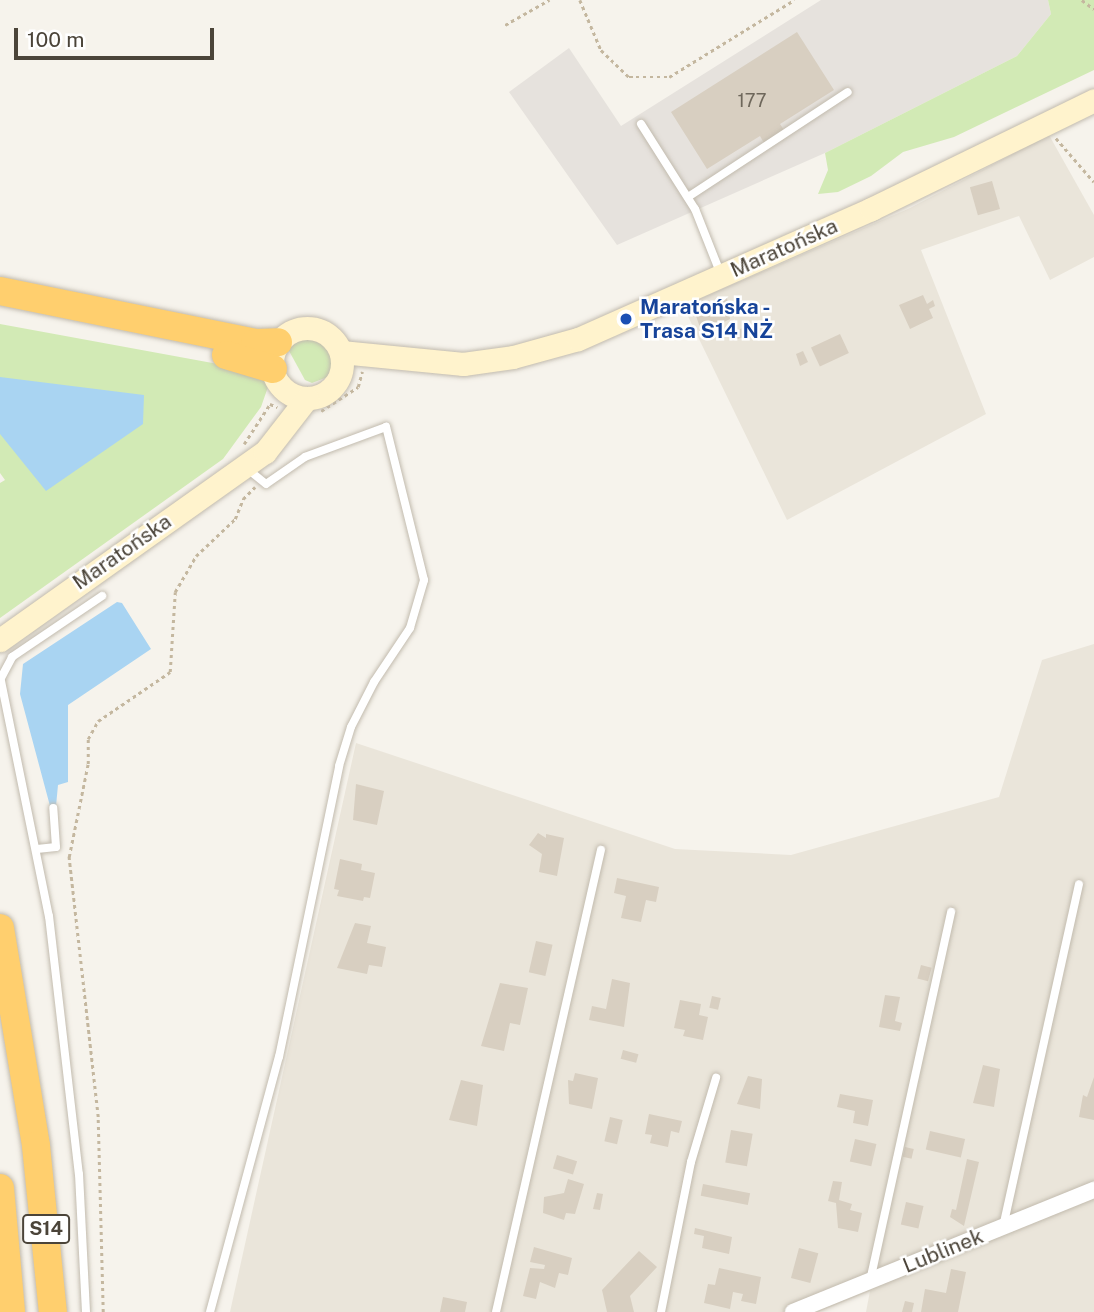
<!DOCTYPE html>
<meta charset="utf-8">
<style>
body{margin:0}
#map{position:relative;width:1094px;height:1312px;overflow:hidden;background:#f6f3ec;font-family:"Public Sans",sans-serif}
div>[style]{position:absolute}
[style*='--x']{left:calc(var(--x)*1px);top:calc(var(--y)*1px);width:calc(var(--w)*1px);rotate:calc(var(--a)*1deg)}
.residential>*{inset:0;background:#eae5da}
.industrial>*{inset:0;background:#e6e2dd}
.green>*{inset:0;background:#d2eab5}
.water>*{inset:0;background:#a9d4f2}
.building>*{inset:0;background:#d8cfc1;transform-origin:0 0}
.path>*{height:2.5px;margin-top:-1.25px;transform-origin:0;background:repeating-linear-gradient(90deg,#c4b79f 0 3.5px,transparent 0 7px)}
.roads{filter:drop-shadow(0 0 2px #c2bbae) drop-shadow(0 0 2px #c2bbae)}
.service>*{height:8px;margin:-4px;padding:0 4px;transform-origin:4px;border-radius:4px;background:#fff}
.minor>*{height:16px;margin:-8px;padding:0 8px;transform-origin:8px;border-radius:8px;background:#fff}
.secondary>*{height:23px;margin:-11.5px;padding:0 11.5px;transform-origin:11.5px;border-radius:11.5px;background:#fff3cd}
.secondary>.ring{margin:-11.5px;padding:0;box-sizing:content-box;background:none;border:23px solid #fff3cd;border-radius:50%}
.motorway>*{height:28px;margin:-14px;padding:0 14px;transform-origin:14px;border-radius:14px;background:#ffcf6e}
.dots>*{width:19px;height:19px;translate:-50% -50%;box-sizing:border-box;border:4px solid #fff;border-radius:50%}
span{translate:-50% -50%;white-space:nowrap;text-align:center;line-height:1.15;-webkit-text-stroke:5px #fff;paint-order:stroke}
.number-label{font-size:18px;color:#6e675b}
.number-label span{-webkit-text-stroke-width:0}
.shield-label span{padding:2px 5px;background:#fff;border:2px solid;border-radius:5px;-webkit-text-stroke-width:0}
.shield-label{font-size:19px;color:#4b4439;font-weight:700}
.street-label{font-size:21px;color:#4b4439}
.transit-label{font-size:21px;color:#164399;font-weight:700}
.left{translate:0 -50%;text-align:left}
.scale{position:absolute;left:14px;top:28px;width:200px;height:32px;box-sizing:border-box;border:4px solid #4b4439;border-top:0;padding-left:9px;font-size:21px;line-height:24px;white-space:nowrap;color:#4b4439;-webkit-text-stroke:5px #fff;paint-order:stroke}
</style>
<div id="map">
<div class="residential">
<i style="clip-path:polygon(1049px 135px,1094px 215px,1094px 257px,1050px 280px,1019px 216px,921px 250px,986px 414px,787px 520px,683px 306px,910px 208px)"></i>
<i style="clip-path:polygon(1094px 644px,1094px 1312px,866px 1312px,870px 1291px,818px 1312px,230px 1312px,356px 743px,675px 849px,791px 855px,999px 797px,1042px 660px)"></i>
</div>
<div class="industrial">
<i style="clip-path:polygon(821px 0,1048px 0,1051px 14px,1017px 56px,825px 153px,617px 245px,509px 92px,569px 48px,621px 126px)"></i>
</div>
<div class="green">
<i style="clip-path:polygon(1048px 0,1094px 0,1094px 70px,954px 137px,903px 152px,871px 176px,838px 192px,818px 194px,828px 170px,825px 153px,1017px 56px,1051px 14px)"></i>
<i style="clip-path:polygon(0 324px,256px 371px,269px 384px,261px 407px,223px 459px,0 618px,0 483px,5px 480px,0 473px)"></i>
<i style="clip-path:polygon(304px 337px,329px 345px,334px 355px,330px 376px,312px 383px,305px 380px,288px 349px)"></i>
</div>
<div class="water">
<i style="clip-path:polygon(0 377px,144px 395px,143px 424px,46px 491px,0 434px)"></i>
<i style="clip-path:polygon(117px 602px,122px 603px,151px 649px,68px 705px,68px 782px,58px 785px,56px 806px,50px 806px,20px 694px,23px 664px)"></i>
</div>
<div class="building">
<i style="clip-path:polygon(797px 32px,834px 90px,780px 124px,784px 130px,764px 143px,760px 136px,707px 169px,671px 112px)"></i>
<i style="left:992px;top:181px;width:29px;height:23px;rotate:74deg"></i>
<i style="clip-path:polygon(923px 295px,927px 304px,933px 300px,935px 306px,929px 309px,933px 318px,910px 329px,899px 305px)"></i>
<i style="clip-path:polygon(720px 297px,727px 298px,730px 319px,702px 333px,696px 316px,700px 314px,699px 309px)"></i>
<i style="left:746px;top:327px;width:9px;height:17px;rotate:72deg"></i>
<i style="left:840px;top:334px;width:21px;height:32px;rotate:65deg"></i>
<i style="clip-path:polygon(803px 351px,808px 362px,800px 366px,796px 354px)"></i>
<i style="clip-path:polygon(356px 784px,384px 791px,377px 825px,353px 820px)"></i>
<i style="clip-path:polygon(538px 833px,546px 838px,546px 834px,564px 838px,557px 876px,539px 872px,542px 854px,529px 845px)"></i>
<i style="clip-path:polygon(340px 859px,362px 864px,361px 870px,375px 873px,370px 898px,364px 897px,363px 901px,337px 896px,339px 890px,334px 889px)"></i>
<i style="clip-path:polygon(617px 878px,659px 887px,656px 902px,646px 900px,641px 922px,621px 918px,626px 896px,614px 893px)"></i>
<i style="clip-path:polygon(355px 923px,371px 926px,367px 943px,386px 947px,382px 967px,369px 965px,367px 974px,337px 968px)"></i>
<i style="left:536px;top:941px;width:17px;height:32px;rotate:13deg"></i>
<i style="left:921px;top:965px;width:11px;height:14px;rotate:15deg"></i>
<i style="clip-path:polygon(612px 979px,630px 983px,624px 1027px,589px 1020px,592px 1006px,606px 1009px)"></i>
<i style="clip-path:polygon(500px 983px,528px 988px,520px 1025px,510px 1023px,504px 1051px,481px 1046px)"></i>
<i style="clip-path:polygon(885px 995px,900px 997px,895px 1021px,902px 1023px,900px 1031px,879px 1027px)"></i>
<i style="left:712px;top:996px;width:9px;height:12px;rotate:13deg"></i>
<i style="clip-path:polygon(680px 1000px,701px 1004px,699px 1015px,708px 1017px,703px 1040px,683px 1036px,685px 1030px,674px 1028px)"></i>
<i style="left:623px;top:1050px;width:16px;height:9px;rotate:15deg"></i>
<i style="clip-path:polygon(983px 1065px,1000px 1069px,994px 1107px,973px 1103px)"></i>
<i style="clip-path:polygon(575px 1073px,598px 1078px,592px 1109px,569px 1104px,568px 1080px,573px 1081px)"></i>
<i style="clip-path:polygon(748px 1076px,762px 1079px,760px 1109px,737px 1104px)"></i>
<i style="clip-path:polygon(1094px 1077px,1094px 1120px,1079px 1117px,1083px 1095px,1087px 1097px)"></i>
<i style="clip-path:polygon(461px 1080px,483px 1085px,477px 1126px,449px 1120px)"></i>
<i style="clip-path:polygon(840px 1094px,873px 1100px,868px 1126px,853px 1123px,855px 1111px,837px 1107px)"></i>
<i style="clip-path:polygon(649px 1114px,682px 1121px,679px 1133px,671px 1131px,668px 1147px,650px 1143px,652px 1135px,645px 1134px)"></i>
<i style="left:610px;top:1117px;width:13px;height:25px;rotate:13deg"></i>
<i style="left:731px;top:1130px;width:22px;height:33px;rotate:10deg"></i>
<i style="left:930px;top:1131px;width:36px;height:19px;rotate:13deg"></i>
<i style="left:855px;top:1139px;width:22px;height:23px;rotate:13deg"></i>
<i style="left:905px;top:1147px;width:9px;height:10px;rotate:13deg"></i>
<i style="left:557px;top:1155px;width:21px;height:14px;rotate:17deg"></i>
<i style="clip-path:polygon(967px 1159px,979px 1162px,964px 1226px,950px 1217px,952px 1209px,956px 1210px)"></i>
<i style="clip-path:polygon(568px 1179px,584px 1184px,575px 1214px,566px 1213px,564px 1220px,543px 1213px,544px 1197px,564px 1193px)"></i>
<i style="clip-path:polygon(833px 1181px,842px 1182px,839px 1200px,852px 1204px,850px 1210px,862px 1213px,858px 1232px,838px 1228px,836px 1203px,828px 1201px)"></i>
<i style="left:703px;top:1184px;width:48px;height:12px;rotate:11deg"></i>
<i style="clip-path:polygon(597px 1193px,603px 1194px,600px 1210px,593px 1209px)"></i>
<i style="left:906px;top:1202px;width:18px;height:23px;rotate:13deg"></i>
<i style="clip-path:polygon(695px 1228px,732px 1237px,729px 1254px,702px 1248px,704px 1236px,694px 1234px)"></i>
<i style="clip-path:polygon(534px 1247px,572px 1258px,568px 1275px,559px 1273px,555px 1288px,540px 1282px,536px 1299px,523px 1296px,530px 1268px,544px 1269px,545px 1265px,530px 1262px)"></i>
<i style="left:799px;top:1248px;width:20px;height:31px;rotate:15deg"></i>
<i style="clip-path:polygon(639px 1251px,657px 1267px,630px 1296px,634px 1312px,607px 1312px,602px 1290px)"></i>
<i style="clip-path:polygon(719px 1268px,761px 1277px,756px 1304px,741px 1301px,743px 1294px,733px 1292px,730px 1309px,704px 1303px,708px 1284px,715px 1285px)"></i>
<i style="clip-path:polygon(951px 1269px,966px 1272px,958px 1312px,921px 1312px,925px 1289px,946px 1293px)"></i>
<i style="clip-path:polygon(443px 1297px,467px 1302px,465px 1312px,440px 1312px)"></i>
<i style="clip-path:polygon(905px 1301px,914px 1303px,912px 1312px,902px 1312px)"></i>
</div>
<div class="path">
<i style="--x:580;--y:0;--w:54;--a:67.2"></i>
<i style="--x:601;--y:50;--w:39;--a:44"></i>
<i style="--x:629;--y:77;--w:40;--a:0"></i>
<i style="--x:669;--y:77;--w:147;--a:-31.6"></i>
<i style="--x:1082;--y:0;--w:15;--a:37"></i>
<i style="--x:505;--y:25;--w:51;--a:-29.6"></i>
<i style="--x:1056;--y:138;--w:58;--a:49.2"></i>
<i style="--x:321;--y:411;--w:44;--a:-33"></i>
<i style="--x:358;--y:387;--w:16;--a:-75"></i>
<i style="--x:244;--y:444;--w:48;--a:-57"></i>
<i style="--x:270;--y:404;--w:8;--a:23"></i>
<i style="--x:103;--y:1312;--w:195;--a:-91.5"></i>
<i style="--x:98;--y:1117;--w:262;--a:-96.4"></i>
<i style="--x:69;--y:857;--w:95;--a:-78.5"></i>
<i style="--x:88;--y:764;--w:25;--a:-90"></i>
<i style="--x:88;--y:739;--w:21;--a:-61"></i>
<i style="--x:98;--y:721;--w:87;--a:-34.2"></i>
<i style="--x:170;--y:672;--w:80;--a:-86.4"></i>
<i style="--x:175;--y:592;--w:42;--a:-59.7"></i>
<i style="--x:196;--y:556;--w:54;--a:-43.5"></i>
<i style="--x:235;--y:519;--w:22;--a:-68"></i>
<i style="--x:243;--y:499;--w:17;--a:-45"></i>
</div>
<div class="roads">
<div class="service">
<i style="--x:641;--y:124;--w:101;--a:57.6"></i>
<i style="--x:695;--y:209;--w:68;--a:68.4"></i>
<i style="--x:688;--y:197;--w:191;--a:-33.3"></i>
<i style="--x:0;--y:676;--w:245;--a:78.5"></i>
<i style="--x:49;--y:916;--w:260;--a:83.4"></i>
<i style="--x:79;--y:1174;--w:138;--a:87.1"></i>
<i style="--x:1;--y:678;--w:24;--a:-62"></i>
<i style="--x:12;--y:657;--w:109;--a:-34.1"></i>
<i style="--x:37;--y:849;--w:19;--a:-6"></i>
<i style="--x:56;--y:847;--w:39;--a:-94"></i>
<i style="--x:1003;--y:1227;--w:351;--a:-77.5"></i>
<i style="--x:870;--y:1281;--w:378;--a:-77.6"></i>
<i style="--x:210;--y:1312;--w:264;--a:-74.9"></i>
<i style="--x:279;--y:1057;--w:297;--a:-78.3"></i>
<i style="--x:339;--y:766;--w:41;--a:-72.9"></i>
<i style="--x:351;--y:727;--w:51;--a:-62.9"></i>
<i style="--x:374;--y:682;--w:65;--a:-56.3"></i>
<i style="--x:410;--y:628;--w:50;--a:-73.7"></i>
<i style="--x:424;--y:580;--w:158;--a:-103.9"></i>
<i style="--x:386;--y:427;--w:86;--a:159.7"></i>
<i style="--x:305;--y:457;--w:47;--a:145.3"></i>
<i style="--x:266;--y:484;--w:27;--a:-141"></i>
<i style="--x:496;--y:1312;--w:474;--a:-77.2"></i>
<i style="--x:661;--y:1312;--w:153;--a:-78.7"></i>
<i style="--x:691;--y:1162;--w:88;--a:-73.4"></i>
</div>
<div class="minor">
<i style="--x:793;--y:1312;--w:325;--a:-22.1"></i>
</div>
<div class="secondary">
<i class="ring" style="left:272px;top:328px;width:47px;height:47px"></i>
<i style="--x:341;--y:352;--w:123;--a:5.6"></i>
<i style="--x:463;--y:364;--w:50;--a:-8"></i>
<i style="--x:513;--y:357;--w:67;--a:-15.5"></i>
<i style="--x:578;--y:339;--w:321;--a:-23.9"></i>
<i style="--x:871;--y:209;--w:248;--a:-26"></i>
<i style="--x:0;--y:640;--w:325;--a:-35.4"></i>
<i style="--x:265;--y:452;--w:68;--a:-52.1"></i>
</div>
<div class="motorway">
<i style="--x:0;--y:291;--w:260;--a:11.5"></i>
<i style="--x:255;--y:343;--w:23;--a:-2"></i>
<i style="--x:226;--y:355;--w:49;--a:16.6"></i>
<i style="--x:0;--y:928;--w:221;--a:80.6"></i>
<i style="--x:36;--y:1146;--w:167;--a:84.2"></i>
<i style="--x:0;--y:1188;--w:124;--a:84.9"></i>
</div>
</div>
<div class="dots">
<i style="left:626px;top:319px;background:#1a4fb4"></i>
</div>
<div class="number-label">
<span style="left:752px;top:101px">177</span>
</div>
<div class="shield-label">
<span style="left:46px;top:1229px">S14</span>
</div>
<div class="street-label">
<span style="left:784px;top:248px;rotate:-24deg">Maratońska</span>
<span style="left:122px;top:552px;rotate:-35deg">Maratońska</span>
<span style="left:943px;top:1251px;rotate:-22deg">Lublinek</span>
</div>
<div class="transit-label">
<span class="left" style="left:640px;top:319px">Maratońska -<br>Trasa S14 NŻ</span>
</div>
<div class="scale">100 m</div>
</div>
